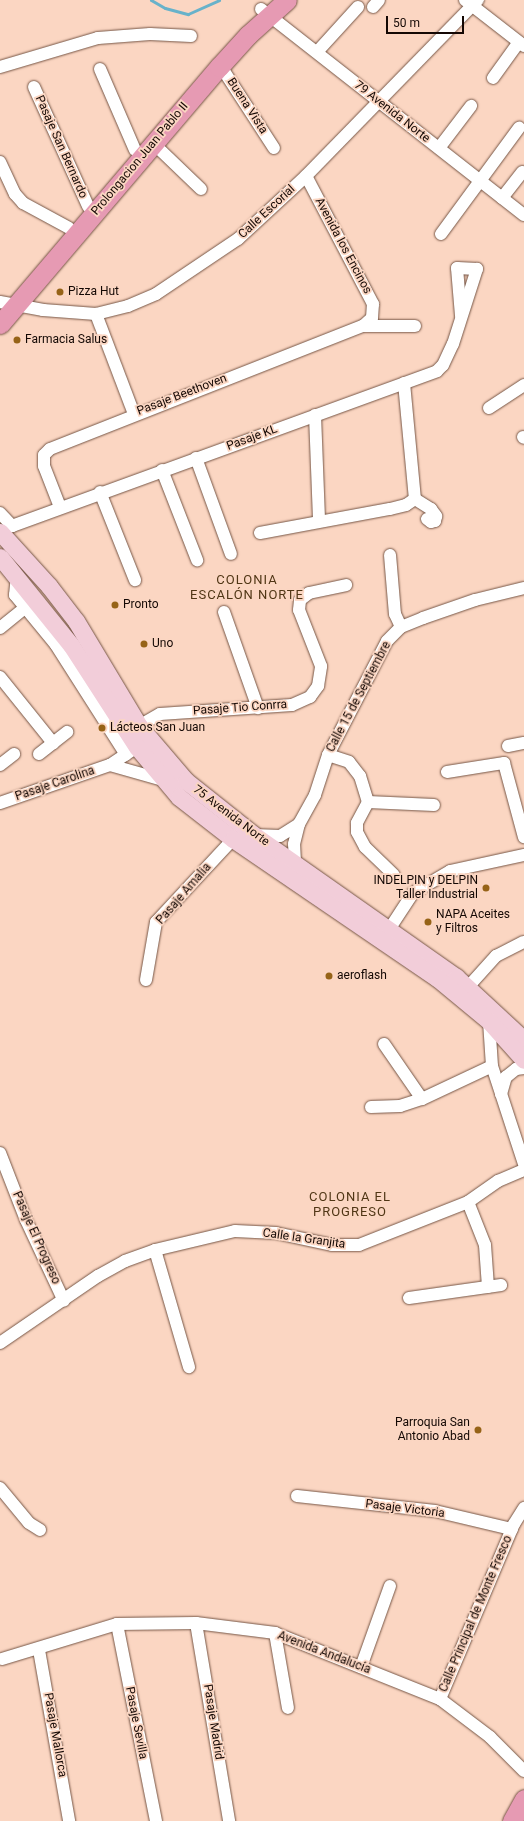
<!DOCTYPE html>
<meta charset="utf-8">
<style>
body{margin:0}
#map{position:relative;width:524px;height:1821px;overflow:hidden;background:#fbd6c2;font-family:Roboto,sans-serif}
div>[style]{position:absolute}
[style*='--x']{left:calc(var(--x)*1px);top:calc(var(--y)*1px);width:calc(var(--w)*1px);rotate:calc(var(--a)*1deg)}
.stream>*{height:3px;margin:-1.5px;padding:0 1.5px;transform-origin:1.5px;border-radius:1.5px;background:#68b2ca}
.roads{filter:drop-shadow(0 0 1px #765646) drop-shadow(0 0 1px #765646)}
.street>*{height:12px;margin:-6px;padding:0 6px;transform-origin:6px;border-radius:6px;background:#fff}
.secondary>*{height:17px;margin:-8.5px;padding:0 8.5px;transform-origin:8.5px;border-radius:8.5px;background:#f2cdd9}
.primary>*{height:19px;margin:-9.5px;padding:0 9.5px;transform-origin:9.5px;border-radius:9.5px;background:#e69ab3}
.dots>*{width:11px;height:11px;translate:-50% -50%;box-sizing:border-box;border:2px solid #fbd6c2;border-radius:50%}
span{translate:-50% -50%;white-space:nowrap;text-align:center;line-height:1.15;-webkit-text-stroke:3.5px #fbd6c2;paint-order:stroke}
.street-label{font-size:12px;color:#140804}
.poi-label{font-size:12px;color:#140804}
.left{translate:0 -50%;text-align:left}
.right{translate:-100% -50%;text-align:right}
.neighbourhood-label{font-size:13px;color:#503615;letter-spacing:1px}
.scale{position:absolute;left:386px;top:16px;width:78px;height:18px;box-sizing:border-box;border:2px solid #140804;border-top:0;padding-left:5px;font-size:12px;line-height:14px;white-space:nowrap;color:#140804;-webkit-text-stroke:3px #fbd6c2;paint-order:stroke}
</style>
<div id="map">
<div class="stream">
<i style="--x:151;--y:0;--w:16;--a:30"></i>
<i style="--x:165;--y:8;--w:24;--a:15"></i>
<i style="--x:188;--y:14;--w:34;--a:-24"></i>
</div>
<div class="roads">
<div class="street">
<i style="--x:465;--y:0;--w:75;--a:37.9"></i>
<i style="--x:373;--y:7;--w:9;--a:-49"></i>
<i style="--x:261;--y:9;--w:334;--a:38.1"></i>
<i style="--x:317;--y:52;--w:61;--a:-47.7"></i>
<i style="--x:220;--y:65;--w:99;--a:57"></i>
<i style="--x:0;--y:67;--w:102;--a:-16.5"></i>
<i style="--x:98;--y:38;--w:52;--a:-4.4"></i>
<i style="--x:150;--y:34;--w:41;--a:2.8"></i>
<i style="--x:100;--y:69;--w:88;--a:66.6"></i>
<i style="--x:493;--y:78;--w:44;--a:-54.2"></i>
<i style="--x:34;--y:87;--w:131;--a:65.6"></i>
<i style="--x:154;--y:144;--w:65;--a:43.8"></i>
<i style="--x:439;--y:148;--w:53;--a:-52.7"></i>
<i style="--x:0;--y:162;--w:35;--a:65"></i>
<i style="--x:15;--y:194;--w:12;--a:48"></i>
<i style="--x:23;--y:203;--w:52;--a:28.5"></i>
<i style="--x:502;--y:198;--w:33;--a:-52"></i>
<i style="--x:441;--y:234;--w:132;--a:-53.7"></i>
<i style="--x:0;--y:302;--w:44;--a:10.5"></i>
<i style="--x:43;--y:310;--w:53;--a:4.3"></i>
<i style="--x:96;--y:314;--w:33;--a:-14"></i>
<i style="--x:128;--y:306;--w:30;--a:-23"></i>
<i style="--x:156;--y:294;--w:99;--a:-33.9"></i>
<i style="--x:238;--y:239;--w:93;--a:-42.8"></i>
<i style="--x:306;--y:176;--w:246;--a:-45.7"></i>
<i style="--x:96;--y:314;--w:107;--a:69.2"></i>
<i style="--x:363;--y:326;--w:52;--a:0"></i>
<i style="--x:404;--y:383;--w:117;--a:84.6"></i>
<i style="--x:489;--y:408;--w:42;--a:-33.3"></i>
<i style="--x:315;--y:415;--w:106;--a:87.8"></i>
<i style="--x:523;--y:437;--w:1;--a:45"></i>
<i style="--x:196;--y:458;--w:102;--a:70"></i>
<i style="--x:162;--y:470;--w:97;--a:68.7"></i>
<i style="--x:100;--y:492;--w:95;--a:68.3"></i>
<i style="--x:415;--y:499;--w:19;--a:32"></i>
<i style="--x:431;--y:509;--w:9;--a:54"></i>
<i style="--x:436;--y:516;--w:5;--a:101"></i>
<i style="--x:435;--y:521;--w:4;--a:166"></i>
<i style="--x:431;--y:522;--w:5;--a:-143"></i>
<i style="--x:60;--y:507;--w:44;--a:-111.3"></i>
<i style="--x:44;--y:466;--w:11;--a:-90"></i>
<i style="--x:44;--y:455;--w:8;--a:-45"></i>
<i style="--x:50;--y:449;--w:336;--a:-21.5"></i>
<i style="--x:363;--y:326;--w:12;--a:-42"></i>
<i style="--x:372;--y:318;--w:14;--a:-86"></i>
<i style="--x:373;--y:304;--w:144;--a:-117.6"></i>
<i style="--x:0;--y:513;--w:18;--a:47"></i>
<i style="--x:12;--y:526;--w:452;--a:-20"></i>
<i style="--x:437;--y:371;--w:8;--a:-45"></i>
<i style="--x:443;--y:365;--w:23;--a:-65"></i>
<i style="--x:453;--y:344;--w:79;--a:-72.3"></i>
<i style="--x:477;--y:269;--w:20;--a:-177"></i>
<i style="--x:457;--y:268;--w:48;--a:85.2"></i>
<i style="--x:260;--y:533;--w:132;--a:-10.5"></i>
<i style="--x:390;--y:509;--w:16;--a:-14"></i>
<i style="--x:406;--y:505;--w:11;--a:-34"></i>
<i style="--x:390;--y:555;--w:59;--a:85.2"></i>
<i style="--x:395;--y:614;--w:14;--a:65"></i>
<i style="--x:17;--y:576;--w:19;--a:96"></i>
<i style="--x:15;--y:595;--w:65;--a:50.6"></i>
<i style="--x:56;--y:645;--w:130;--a:57.5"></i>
<i style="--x:224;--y:612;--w:102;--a:70.5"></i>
<i style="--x:0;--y:628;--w:32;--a:-39"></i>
<i style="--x:0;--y:677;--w:85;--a:51.2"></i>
<i style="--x:139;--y:726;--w:24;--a:-30"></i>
<i style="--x:160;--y:714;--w:132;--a:-3.9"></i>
<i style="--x:292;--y:705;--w:20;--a:-24"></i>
<i style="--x:310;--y:697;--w:14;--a:-54"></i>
<i style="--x:318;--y:686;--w:20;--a:-81"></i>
<i style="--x:321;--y:666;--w:60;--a:-111.4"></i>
<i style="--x:299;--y:610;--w:10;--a:-84"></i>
<i style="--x:300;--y:600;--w:11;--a:-38"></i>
<i style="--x:309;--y:593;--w:38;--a:-12"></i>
<i style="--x:508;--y:746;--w:16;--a:-11"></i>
<i style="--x:39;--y:754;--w:36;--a:-38"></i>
<i style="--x:328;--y:755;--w:22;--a:18"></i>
<i style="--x:349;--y:762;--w:18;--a:52"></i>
<i style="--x:360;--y:776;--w:27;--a:73"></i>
<i style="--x:368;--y:802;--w:24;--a:118"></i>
<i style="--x:357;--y:823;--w:9;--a:90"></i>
<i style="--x:357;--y:832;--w:17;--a:62"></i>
<i style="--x:365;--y:847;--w:40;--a:44"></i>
<i style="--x:0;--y:765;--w:18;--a:-38"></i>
<i style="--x:110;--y:765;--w:55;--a:15.8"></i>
<i style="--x:447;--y:772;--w:58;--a:-9"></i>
<i style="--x:504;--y:763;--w:77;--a:74.9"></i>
<i style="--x:368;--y:802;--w:66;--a:2.6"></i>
<i style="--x:0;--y:803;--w:116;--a:-19.1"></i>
<i style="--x:110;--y:765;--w:27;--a:-34"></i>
<i style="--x:254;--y:835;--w:26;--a:2"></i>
<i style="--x:280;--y:836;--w:22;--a:-32"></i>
<i style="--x:295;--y:862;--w:18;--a:-93"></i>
<i style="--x:294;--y:844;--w:21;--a:-76"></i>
<i style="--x:299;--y:824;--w:33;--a:-61"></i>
<i style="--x:315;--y:795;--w:42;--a:-72"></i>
<i style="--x:328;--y:755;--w:128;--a:-62.6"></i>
<i style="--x:387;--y:641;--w:20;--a:-45"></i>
<i style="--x:401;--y:627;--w:24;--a:-22"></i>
<i style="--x:423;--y:618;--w:55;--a:-19.1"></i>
<i style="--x:475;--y:600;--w:50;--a:-13.8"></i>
<i style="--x:390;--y:928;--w:42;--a:-56.7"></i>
<i style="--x:413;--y:893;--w:43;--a:-30.7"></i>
<i style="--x:450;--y:871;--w:76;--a:-12.2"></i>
<i style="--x:146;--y:980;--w:59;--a:-80.2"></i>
<i style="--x:156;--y:922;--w:113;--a:-47.1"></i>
<i style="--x:468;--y:987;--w:42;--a:-47.9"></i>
<i style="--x:496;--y:956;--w:31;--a:-27"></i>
<i style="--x:489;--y:1021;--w:45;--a:86.2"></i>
<i style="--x:492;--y:1066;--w:103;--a:71.9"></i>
<i style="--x:384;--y:1044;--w:67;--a:55.4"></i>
<i style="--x:501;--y:1094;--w:18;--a:-74"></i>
<i style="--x:506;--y:1077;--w:13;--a:-39"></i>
<i style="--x:516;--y:1069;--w:8;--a:-7"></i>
<i style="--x:371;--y:1107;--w:29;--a:-2"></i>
<i style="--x:400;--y:1106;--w:23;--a:-18"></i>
<i style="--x:422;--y:1099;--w:77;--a:-25.2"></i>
<i style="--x:0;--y:1153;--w:72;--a:68.8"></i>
<i style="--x:26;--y:1220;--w:89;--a:64.9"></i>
<i style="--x:468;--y:1202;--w:46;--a:68.4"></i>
<i style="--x:485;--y:1245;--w:42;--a:85.9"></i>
<i style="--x:155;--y:1250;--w:122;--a:73.8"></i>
<i style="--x:409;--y:1298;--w:93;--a:-8"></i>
<i style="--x:0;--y:1343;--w:119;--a:-34.4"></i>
<i style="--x:98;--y:1276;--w:31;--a:-29"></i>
<i style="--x:125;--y:1261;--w:32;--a:-20"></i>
<i style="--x:155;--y:1250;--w:82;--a:-13.4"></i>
<i style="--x:235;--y:1231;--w:41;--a:2.8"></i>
<i style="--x:276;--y:1233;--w:57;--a:12.1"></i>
<i style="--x:332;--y:1245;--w:27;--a:0"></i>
<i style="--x:359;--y:1245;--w:117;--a:-21.5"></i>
<i style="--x:468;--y:1202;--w:37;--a:-35"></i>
<i style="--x:498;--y:1181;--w:28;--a:-23"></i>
<i style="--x:0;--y:1488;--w:45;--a:50.4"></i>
<i style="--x:29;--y:1523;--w:13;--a:32"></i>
<i style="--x:297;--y:1496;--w:139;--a:6.2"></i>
<i style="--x:435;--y:1511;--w:79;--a:13.2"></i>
<i style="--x:196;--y:1623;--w:201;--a:80.5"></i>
<i style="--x:117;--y:1624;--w:201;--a:78.8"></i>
<i style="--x:275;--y:1633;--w:76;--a:80.2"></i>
<i style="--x:39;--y:1650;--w:174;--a:80"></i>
<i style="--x:2;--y:1659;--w:120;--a:-16.9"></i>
<i style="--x:117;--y:1624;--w:79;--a:-0.7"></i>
<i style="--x:196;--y:1623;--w:80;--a:7.2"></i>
<i style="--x:275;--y:1633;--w:178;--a:21.8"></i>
<i style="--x:440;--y:1699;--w:63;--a:37.2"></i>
<i style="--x:490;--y:1737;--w:48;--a:45"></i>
<i style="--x:361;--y:1667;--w:86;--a:-70.3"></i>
<i style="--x:440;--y:1699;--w:190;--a:-67.1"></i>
<i style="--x:514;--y:1524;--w:19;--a:-58"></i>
</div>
<div class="secondary">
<i style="--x:0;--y:532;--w:73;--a:47.8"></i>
<i style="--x:49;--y:586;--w:44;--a:52.4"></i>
<i style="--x:76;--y:621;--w:122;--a:59"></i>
<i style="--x:139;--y:726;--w:72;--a:49.5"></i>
<i style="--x:186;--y:781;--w:87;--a:38.5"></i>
<i style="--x:254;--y:835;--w:247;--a:35.1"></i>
<i style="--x:456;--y:977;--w:93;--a:42.8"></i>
<i style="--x:0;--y:557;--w:113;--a:51.1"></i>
<i style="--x:71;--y:645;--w:121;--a:57.1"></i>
<i style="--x:137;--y:747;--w:65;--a:50"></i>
<i style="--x:179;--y:797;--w:68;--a:37.9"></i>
<i style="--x:233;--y:839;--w:247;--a:34.3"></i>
<i style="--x:437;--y:978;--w:67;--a:39.6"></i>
<i style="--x:489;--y:1021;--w:52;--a:48.1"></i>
</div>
<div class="primary">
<i style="--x:0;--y:324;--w:338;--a:-49.6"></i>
<i style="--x:219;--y:67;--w:43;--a:-47.8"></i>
<i style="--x:248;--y:35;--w:52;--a:-41.9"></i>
<i style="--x:512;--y:1821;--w:25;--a:-61"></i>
</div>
</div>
<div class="dots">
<i style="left:60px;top:292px;background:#966317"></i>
<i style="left:17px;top:340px;background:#966317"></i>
<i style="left:115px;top:605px;background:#966317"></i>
<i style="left:144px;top:644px;background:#966317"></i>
<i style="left:102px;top:728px;background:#966317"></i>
<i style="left:486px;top:888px;background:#966317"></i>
<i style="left:428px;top:922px;background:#966317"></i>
<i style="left:329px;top:976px;background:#966317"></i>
<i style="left:478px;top:1430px;background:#966317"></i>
</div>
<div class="street-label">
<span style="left:247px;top:106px;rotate:57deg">Buena Vista</span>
<span style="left:392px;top:112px;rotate:38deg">79 Avenida Norte</span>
<span style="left:61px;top:147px;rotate:66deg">Pasaje San Bernardo</span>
<span style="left:140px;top:159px;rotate:-50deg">Prolongacion Juan Pablo II</span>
<span style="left:267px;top:212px;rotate:-43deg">Calle Escorial</span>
<span style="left:343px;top:246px;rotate:62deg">Avenida los Encinos</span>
<span style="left:182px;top:395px;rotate:-21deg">Pasaje Beethoven</span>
<span style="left:252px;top:438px;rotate:-20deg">Pasaje KL</span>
<span style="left:359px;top:697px;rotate:-62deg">Calle 15 de Septiembre</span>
<span style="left:240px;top:708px;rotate:-4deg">Pasaje Tio Conrra</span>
<span style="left:55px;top:784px;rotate:-19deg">Pasaje Carolina</span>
<span style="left:231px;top:816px;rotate:37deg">75 Avenida Norte</span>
<span style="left:184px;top:894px;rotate:-49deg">Pasaje Amalia</span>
<span style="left:36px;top:1238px;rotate:66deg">Pasaje El Progreso</span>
<span style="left:304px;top:1239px;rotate:8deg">Calle la Granjita</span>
<span style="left:405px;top:1509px;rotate:7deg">Pasaje Victoria</span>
<span style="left:476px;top:1614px;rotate:-67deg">Calle Principal de Monte Fresco</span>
<span style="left:324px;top:1653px;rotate:21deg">Avenida Andalucía</span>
<span style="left:213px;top:1722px;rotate:81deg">Pasaje Madrid</span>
<span style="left:136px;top:1723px;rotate:79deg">Pasaje Sevilla</span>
<span style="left:55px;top:1735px;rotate:80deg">Pasaje Mallorca</span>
</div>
<div class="poi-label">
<span class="left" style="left:68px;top:292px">Pizza Hut</span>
<span class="left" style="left:25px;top:340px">Farmacia Salus</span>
<span class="left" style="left:123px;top:605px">Pronto</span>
<span class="left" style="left:152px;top:644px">Uno</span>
<span class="left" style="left:110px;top:728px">Lácteos San Juan</span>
<span class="right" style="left:478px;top:888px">INDELPIN y DELPIN<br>Taller Industrial</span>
<span class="left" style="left:436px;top:922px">NAPA Aceites<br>y Filtros</span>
<span class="left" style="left:337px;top:976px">aeroflash</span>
<span class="right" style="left:470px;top:1430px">Parroquia San<br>Antonio Abad</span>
</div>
<div class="neighbourhood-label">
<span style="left:247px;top:588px">COLONIA<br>ESCALÓN NORTE</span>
<span style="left:350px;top:1205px">COLONIA EL<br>PROGRESO</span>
</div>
<div class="scale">50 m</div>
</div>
